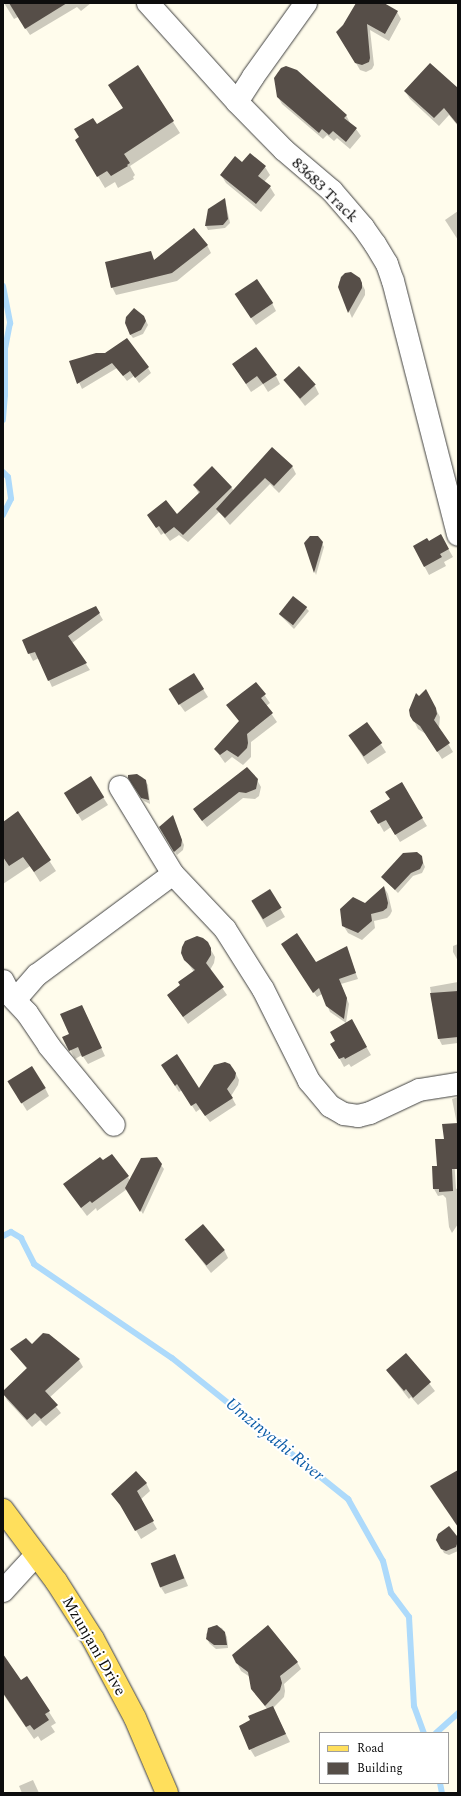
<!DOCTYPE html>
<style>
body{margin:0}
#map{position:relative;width:461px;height:1796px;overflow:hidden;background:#fffcec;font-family:Spectral,serif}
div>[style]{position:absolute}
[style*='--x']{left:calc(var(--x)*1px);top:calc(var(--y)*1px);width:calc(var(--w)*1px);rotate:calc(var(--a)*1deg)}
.shadow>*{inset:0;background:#0003;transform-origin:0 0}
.stream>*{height:6px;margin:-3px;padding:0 3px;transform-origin:3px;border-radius:3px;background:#addafb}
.building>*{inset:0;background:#564e48;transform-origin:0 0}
.roads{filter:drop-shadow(0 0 1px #404040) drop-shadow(0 0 1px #404040)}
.minor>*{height:22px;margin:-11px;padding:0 11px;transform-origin:11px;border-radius:11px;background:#fff}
.major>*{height:22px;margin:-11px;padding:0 11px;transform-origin:11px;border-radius:11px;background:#ffdf5c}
span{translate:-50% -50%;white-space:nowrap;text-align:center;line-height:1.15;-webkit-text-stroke:4px #fff;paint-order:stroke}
.street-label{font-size:16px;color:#0d0d0d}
.water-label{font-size:17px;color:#0d5da7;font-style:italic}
.frame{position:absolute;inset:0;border:4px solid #0d0d0d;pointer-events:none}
.legend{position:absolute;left:319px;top:1732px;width:130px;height:52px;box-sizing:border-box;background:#fff;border:1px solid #9e9e9e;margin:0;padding:5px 7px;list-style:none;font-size:12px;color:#0d0d0d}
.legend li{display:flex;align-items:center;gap:8px;height:20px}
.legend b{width:20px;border:1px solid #9e9e9e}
</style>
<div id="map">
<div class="shadow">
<i style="clip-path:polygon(4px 3px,91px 3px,81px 11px,77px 7px,30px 35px,18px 17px,14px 19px)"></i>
<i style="clip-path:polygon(357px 3px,381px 3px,397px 12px,401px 19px,389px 41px,370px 30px,374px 65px,372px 69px,366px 72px,360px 70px,338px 32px,344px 26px)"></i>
<i style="clip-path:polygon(138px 67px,180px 133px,130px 166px,135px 175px,133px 177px,134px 179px,118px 188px,115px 182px,105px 188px,76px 140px,124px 109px)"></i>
<i style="clip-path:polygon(287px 67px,346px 115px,350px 123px,356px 129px,361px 136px,350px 149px,337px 138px,334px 141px,327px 135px,323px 139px,282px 104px,278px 97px,276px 78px,277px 73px)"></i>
<i style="clip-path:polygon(458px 90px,458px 126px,449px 115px,439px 126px,410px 99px,405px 91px)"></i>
<i style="clip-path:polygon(242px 164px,265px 167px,270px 175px,264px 182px,270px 187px,275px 195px,261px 212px,226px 183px,221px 175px)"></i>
<i style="clip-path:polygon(225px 199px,230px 223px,225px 228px,208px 230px,206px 226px,208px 210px)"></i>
<i style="clip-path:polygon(458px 211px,458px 240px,445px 220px)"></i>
<i style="clip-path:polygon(207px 245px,211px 253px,177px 281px,116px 295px,112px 287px,150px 253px,155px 261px)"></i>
<i style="clip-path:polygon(346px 274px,359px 278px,365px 290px,365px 295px,352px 318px,339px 287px,339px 282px)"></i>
<i style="clip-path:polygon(240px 302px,272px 303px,276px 311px,256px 325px)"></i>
<i style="clip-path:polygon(146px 321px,148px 325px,143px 334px,133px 338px,130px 334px)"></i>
<i style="clip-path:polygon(96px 354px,148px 368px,151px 373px,139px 383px,134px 376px,127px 381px,117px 368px,82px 389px,70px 362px)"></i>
<i style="clip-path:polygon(233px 364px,276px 376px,280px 384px,268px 392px,263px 384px,251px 392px)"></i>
<i style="clip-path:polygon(284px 379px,315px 386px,319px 394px,305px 406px)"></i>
<i style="clip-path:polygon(292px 466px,296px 474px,279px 493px,270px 484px,230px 525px,219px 512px,188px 542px,179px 535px,170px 541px,164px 533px,161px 535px,148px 515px,177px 516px,199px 494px,194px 485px,231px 487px,234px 491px)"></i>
<i style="clip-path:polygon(441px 536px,453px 557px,444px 562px,446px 566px,429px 575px,414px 547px,429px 543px)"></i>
<i style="clip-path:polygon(305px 543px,322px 543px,324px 547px,316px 575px)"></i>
<i style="clip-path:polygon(96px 608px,103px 620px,72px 643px,90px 670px,52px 687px,39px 658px,33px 661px,23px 641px)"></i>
<i style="clip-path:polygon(306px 608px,309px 611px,294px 629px,279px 614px)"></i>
<i style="clip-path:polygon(256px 683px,270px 703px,266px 706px,277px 722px,251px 742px,251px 757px,243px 765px,232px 757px,225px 763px,215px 749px,240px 722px,228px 705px)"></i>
<i style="clip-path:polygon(203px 689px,208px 697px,185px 712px,175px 698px)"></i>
<i style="clip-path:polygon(426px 691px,440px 717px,439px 728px,453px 752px,442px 759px,426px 734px,418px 729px,414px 721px,419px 698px)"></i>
<i style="left:367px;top:723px;width:35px;height:22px;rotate:57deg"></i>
<i style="clip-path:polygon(137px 775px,142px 777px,148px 785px,150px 804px,144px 801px,131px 782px)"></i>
<i style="clip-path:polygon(257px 780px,261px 787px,259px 796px,255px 799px,243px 798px,207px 827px,198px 816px)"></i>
<i style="clip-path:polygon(401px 784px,427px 826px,400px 842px,391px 827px,384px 832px,372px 811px,391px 800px)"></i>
<i style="clip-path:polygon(65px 793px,103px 797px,108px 805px,82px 821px)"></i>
<i style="clip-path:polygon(18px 813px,56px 871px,40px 882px,30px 866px,3px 884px,3px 823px)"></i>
<i style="clip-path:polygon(173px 817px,184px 845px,183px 850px,177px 855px,160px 827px)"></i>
<i style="clip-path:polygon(421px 857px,425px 867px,422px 873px,413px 876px,398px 893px,382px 877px)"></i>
<i style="clip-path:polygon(384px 887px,388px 894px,392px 911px,390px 915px,387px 918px,374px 921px,375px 928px,362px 940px,348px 933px,343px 925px)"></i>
<i style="left:270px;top:891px;width:30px;height:21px;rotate:60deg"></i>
<i style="clip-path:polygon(207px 943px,215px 957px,214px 963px,210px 970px,227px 995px,188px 1024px,168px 996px,181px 986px,194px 972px,185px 959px)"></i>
<i style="clip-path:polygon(458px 944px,458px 961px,453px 952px,453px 946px)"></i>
<i style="clip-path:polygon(346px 947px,358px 979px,341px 984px,349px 1004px,346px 1023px,351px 1020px,371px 1055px,351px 1067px,349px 1064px,344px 1067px,332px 1044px,336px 1041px,346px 1023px,330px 1012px,322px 994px,317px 997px,285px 949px,316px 963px)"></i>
<i style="clip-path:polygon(458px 982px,458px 1043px,442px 1045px,439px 1039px,430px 987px)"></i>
<i style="clip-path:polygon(82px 1006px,105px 1056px,88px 1064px,82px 1055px,75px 1059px,64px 1037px,70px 1034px)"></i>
<i style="clip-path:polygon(225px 1063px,233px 1068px,239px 1080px,238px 1085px,231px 1096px,236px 1105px,210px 1122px,200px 1109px,196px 1112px,182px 1090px,179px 1092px,166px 1072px,199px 1090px)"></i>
<i style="clip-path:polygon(45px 1088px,49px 1096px,27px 1111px,14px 1090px)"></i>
<i style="clip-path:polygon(458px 1097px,458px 1155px,454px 1156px,456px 1189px,458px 1188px,458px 1224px,452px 1233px,449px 1227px,446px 1198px,443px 1195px,438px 1196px,434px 1189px,445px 1140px,457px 1124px,452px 1099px)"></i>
<i style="clip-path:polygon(161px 1165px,164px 1169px,143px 1214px,127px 1189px,97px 1211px,96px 1208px,87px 1216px,69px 1192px,128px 1177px,130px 1181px)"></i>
<i style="clip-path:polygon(186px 1240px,224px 1250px,228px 1258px,211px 1273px)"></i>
<i style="clip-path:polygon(32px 1346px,79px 1360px,83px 1367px,49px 1398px,61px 1413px,46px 1426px,40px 1420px,32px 1427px,7px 1400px,3px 1393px,27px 1369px,12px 1350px)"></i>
<i style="clip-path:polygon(406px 1354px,435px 1391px,418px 1405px,411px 1397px,409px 1399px,387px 1371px)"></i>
<i style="clip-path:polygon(146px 1483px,150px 1491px,140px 1500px,157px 1529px,141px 1539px,126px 1513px,112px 1494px)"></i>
<i style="clip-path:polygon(456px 1537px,458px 1540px,458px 1551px,449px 1555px,444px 1553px,442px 1549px)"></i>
<i style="clip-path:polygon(175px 1555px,188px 1586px,165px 1594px,160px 1586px)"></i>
<i style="clip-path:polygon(213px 1626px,222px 1628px,227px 1637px,228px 1648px,216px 1649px,209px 1643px,206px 1634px)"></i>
<i style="clip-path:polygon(297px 1662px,301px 1669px,284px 1684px,285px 1691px,284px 1697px,273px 1708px,290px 1742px,255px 1757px,250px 1749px,252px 1721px,267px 1709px,252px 1688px,250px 1677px,241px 1671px,237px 1663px)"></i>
<i style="clip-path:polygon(3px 1671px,21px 1681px,27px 1677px,56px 1723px,51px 1726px,55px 1732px,41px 1741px,38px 1736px,34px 1739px,3px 1694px)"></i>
<i style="clip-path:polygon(33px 1780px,39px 1793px,22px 1793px,19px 1786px)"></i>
</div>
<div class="stream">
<i style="--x:3;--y:286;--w:38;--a:79"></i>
<i style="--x:10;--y:323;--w:25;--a:101"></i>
<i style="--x:5;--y:348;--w:47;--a:90"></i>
<i style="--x:5;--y:395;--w:25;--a:95"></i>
<i style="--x:3;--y:472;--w:7;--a:45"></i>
<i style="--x:8;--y:477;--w:22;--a:82"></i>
<i style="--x:11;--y:499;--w:18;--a:117"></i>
<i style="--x:3;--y:1236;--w:9;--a:-27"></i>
<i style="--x:11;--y:1232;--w:12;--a:31"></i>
<i style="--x:21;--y:1238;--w:29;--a:63"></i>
<i style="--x:34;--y:1264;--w:167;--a:34.3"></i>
<i style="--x:172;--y:1358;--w:226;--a:38.7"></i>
<i style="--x:348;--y:1499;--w:71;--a:60.6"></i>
<i style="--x:383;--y:1561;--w:33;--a:76"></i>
<i style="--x:391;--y:1593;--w:30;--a:53"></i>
<i style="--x:409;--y:1617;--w:89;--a:86.8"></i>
<i style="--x:414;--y:1706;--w:29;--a:70"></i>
<i style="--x:436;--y:1733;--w:30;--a:-42"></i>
<i style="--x:440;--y:1783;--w:10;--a:79"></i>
</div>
<div class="building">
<i style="clip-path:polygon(9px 3px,67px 3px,25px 29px)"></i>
<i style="clip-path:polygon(356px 3px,384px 3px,398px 11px,385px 34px,367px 24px,370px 58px,369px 62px,362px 65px,355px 63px,336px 32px,343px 25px)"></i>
<i style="clip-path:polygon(430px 63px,458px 88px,458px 125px,444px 108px,434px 118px,404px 91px)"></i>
<i style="clip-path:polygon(138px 65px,174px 121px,124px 154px,130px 163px,127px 165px,128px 166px,111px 176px,107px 171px,97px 177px,75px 140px,79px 137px,74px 129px,93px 118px,97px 124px,123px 108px,108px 85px)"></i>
<i style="clip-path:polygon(286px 66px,297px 70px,347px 115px,344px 118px,357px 128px,346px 142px,333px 131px,329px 135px,322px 129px,319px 133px,277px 97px,274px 78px,281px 68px)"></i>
<i style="clip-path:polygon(250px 153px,266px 166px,258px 176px,271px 186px,256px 204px,220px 175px,235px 156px,242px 162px)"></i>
<i style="clip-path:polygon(225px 198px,228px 219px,223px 225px,205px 226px,208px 209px)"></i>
<i style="clip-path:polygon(194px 228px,208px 245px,172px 273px,111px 288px,105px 262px,151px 251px,154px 260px)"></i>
<i style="clip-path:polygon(351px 272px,360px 278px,362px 283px,362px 288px,348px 313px,338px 287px,341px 277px,345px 273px)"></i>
<i style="left:257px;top:279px;width:29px;height:27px;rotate:56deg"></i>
<i style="clip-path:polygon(134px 308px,144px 316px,146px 321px,141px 330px,130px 335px,125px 323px,126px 317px)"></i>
<i style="clip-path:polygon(127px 338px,149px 367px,135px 378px,130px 371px,123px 376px,112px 363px,77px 384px,69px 361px,96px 353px,105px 353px)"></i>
<i style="clip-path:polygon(256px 347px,277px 375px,263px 384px,257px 376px,246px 384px,232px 364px)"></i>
<i style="left:299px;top:366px;width:25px;height:21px;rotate:48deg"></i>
<i style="clip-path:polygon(272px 447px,293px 466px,274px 486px,265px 478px,225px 518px,216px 509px)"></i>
<i style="clip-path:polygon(212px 466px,232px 487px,183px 535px,174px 527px,165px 534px,159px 526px,156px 528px,147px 515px,166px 500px,177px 514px,200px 492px,193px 485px)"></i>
<i style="clip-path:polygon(441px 534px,449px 549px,440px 554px,442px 557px,424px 567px,413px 546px,427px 538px,429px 541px)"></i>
<i style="clip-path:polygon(310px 536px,318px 536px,323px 542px,314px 573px,304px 543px)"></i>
<i style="left:293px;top:596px;width:18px;height:23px;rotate:38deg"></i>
<i style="clip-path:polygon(96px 606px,100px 613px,68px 636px,87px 663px,48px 681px,35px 652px,28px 654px,22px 640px)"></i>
<i style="left:194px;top:673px;width:19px;height:30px;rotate:58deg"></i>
<i style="clip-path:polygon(256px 682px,266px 694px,261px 698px,273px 713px,247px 734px,248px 743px,247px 748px,238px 757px,227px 750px,220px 755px,214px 749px,239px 721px,226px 705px)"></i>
<i style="clip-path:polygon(426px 689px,436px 708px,437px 714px,434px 720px,450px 743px,437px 752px,420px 726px,413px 721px,410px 716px,409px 710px,416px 693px,419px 696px)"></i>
<i style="left:367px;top:722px;width:26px;height:23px;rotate:54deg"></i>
<i style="clip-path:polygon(247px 767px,258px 779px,256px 789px,246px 793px,239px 792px,202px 821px,193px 809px)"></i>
<i style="clip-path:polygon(137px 774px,146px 780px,149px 800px,141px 798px,128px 778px,128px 775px)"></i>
<i style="left:91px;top:776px;width:25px;height:32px;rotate:58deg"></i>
<i style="clip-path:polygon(402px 782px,423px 818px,395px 835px,386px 820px,378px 824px,370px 811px,390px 799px,385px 792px)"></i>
<i style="clip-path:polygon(18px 811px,51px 860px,34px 872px,23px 857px,9px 866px,3px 857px,3px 822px)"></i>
<i style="clip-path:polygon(173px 815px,182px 840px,181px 846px,174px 852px,159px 827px)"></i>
<i style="clip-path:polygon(417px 852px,422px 856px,423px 863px,420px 869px,411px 873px,395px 890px,381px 877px,403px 853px)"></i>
<i style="clip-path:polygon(384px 886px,388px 903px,387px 908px,383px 911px,371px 914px,372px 921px,358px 933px,342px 926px,340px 909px,353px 897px,365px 903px)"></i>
<i style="left:270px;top:889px;width:22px;height:22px;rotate:58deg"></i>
<i style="clip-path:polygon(297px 933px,316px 962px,347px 946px,356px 973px,339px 979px,347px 998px,344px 1019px,326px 1006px,319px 988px,313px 993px,281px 944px)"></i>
<i style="clip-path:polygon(197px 936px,203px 938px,208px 942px,211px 948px,211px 955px,206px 963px,224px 987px,183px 1017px,167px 995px,180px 985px,178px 982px,195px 970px,184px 960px,181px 953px,182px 947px,185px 941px)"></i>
<i style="clip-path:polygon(458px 991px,458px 1037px,438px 1039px,430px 993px)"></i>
<i style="clip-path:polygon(82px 1005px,102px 1048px,82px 1057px,78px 1047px,69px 1051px,62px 1037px,69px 1034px,60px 1014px)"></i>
<i style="clip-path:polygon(352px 1019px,367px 1047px,345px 1059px,344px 1057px,339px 1059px,330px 1044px,335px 1041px,330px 1032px)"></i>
<i style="clip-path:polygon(177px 1054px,199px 1088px,214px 1065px,225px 1062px,230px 1064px,236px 1073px,235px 1078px,227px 1089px,233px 1098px,205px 1116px,196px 1103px,191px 1106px,177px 1084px,175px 1086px,161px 1065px)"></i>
<i style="left:32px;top:1066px;width:26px;height:29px;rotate:58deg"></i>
<i style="clip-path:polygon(458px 1123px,458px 1169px,452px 1169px,453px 1191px,439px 1192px,439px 1189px,433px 1189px,432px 1166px,437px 1166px,435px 1139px,444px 1139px,442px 1124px)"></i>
<i style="clip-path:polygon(112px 1154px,129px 1176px,92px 1203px,90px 1201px,81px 1208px,63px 1184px,100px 1157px,103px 1160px)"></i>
<i style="clip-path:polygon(157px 1157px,162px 1164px,140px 1212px,125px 1188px,141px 1158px)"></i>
<i style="left:203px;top:1224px;width:34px;height:24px;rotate:50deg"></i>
<i style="clip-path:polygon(43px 1333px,49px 1334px,80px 1359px,45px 1391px,58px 1405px,41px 1419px,35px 1413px,27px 1420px,3px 1394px,3px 1391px,27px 1368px,10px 1349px,26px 1338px,32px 1344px)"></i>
<i style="clip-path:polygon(406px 1353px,431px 1382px,413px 1398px,406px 1389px,404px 1391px,386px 1370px)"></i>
<i style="clip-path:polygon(458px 1470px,458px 1527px,430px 1486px)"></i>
<i style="clip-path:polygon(136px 1471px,147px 1483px,137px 1491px,154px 1521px,135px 1531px,120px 1505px,111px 1494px)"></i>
<i style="clip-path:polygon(449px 1526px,457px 1536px,458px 1541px,456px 1547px,446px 1551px,441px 1549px,436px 1540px,438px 1534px)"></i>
<i style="left:175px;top:1554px;width:26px;height:26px;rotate:69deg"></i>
<i style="clip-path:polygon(217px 1625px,225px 1632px,227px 1645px,214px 1645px,206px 1639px,208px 1628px)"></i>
<i style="clip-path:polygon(268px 1625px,298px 1662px,280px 1676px,282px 1683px,280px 1690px,265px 1706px,251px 1689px,248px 1672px,236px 1663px,232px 1655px)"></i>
<i style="clip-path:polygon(3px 1654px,21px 1680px,27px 1676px,50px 1711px,45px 1714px,49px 1720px,34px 1730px,30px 1725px,26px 1727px,3px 1693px)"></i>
<i style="clip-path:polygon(273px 1706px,286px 1734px,249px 1750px,239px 1726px,250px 1720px,248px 1716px)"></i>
</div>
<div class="roads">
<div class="minor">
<i style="--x:148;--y:3;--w:133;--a:48"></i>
<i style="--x:237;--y:102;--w:67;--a:45.6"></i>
<i style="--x:284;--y:150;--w:63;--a:40.5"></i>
<i style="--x:332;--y:191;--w:48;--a:49.3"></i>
<i style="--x:363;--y:227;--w:21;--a:55"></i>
<i style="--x:375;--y:244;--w:23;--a:59"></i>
<i style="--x:387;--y:264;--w:18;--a:71"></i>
<i style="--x:393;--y:281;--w:262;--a:75.6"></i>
<i style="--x:237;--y:102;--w:30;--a:-57"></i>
<i style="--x:253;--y:77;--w:91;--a:-54.4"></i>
<i style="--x:120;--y:787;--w:102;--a:58.7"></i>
<i style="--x:173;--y:874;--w:76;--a:46.6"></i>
<i style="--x:225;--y:929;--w:71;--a:57.7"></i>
<i style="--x:263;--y:989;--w:103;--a:63.4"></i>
<i style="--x:309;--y:1081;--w:33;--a:50"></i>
<i style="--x:330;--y:1106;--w:16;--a:30"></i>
<i style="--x:344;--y:1114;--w:14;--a:8"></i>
<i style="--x:358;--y:1116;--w:12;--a:-14"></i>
<i style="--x:370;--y:1113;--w:54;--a:-25.1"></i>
<i style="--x:419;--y:1090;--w:39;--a:-9"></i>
<i style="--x:3;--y:981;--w:16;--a:63"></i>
<i style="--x:10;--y:995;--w:25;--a:47"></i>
<i style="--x:27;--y:1013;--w:40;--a:56"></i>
<i style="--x:49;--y:1046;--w:102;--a:50.6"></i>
<i style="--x:15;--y:1000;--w:33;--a:-49"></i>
<i style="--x:37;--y:975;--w:169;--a:-36.6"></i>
<i style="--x:3;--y:1591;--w:49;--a:-47.5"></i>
</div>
<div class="major">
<i style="--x:3;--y:1510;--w:89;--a:53.3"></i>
<i style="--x:56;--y:1581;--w:69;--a:57.5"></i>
<i style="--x:93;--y:1639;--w:89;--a:62"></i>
<i style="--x:135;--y:1718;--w:82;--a:66.9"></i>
</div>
</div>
<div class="street-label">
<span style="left:325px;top:190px;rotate:44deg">83683 Track</span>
<span style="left:94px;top:1646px;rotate:60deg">Mzunjani Drive</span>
</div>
<div class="water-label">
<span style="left:274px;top:1440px;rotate:39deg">Umzinyathi River</span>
</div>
<div class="frame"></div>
<ul class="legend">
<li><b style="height:5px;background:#ffdf5c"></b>Road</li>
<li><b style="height:11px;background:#564e48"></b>Building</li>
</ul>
</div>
